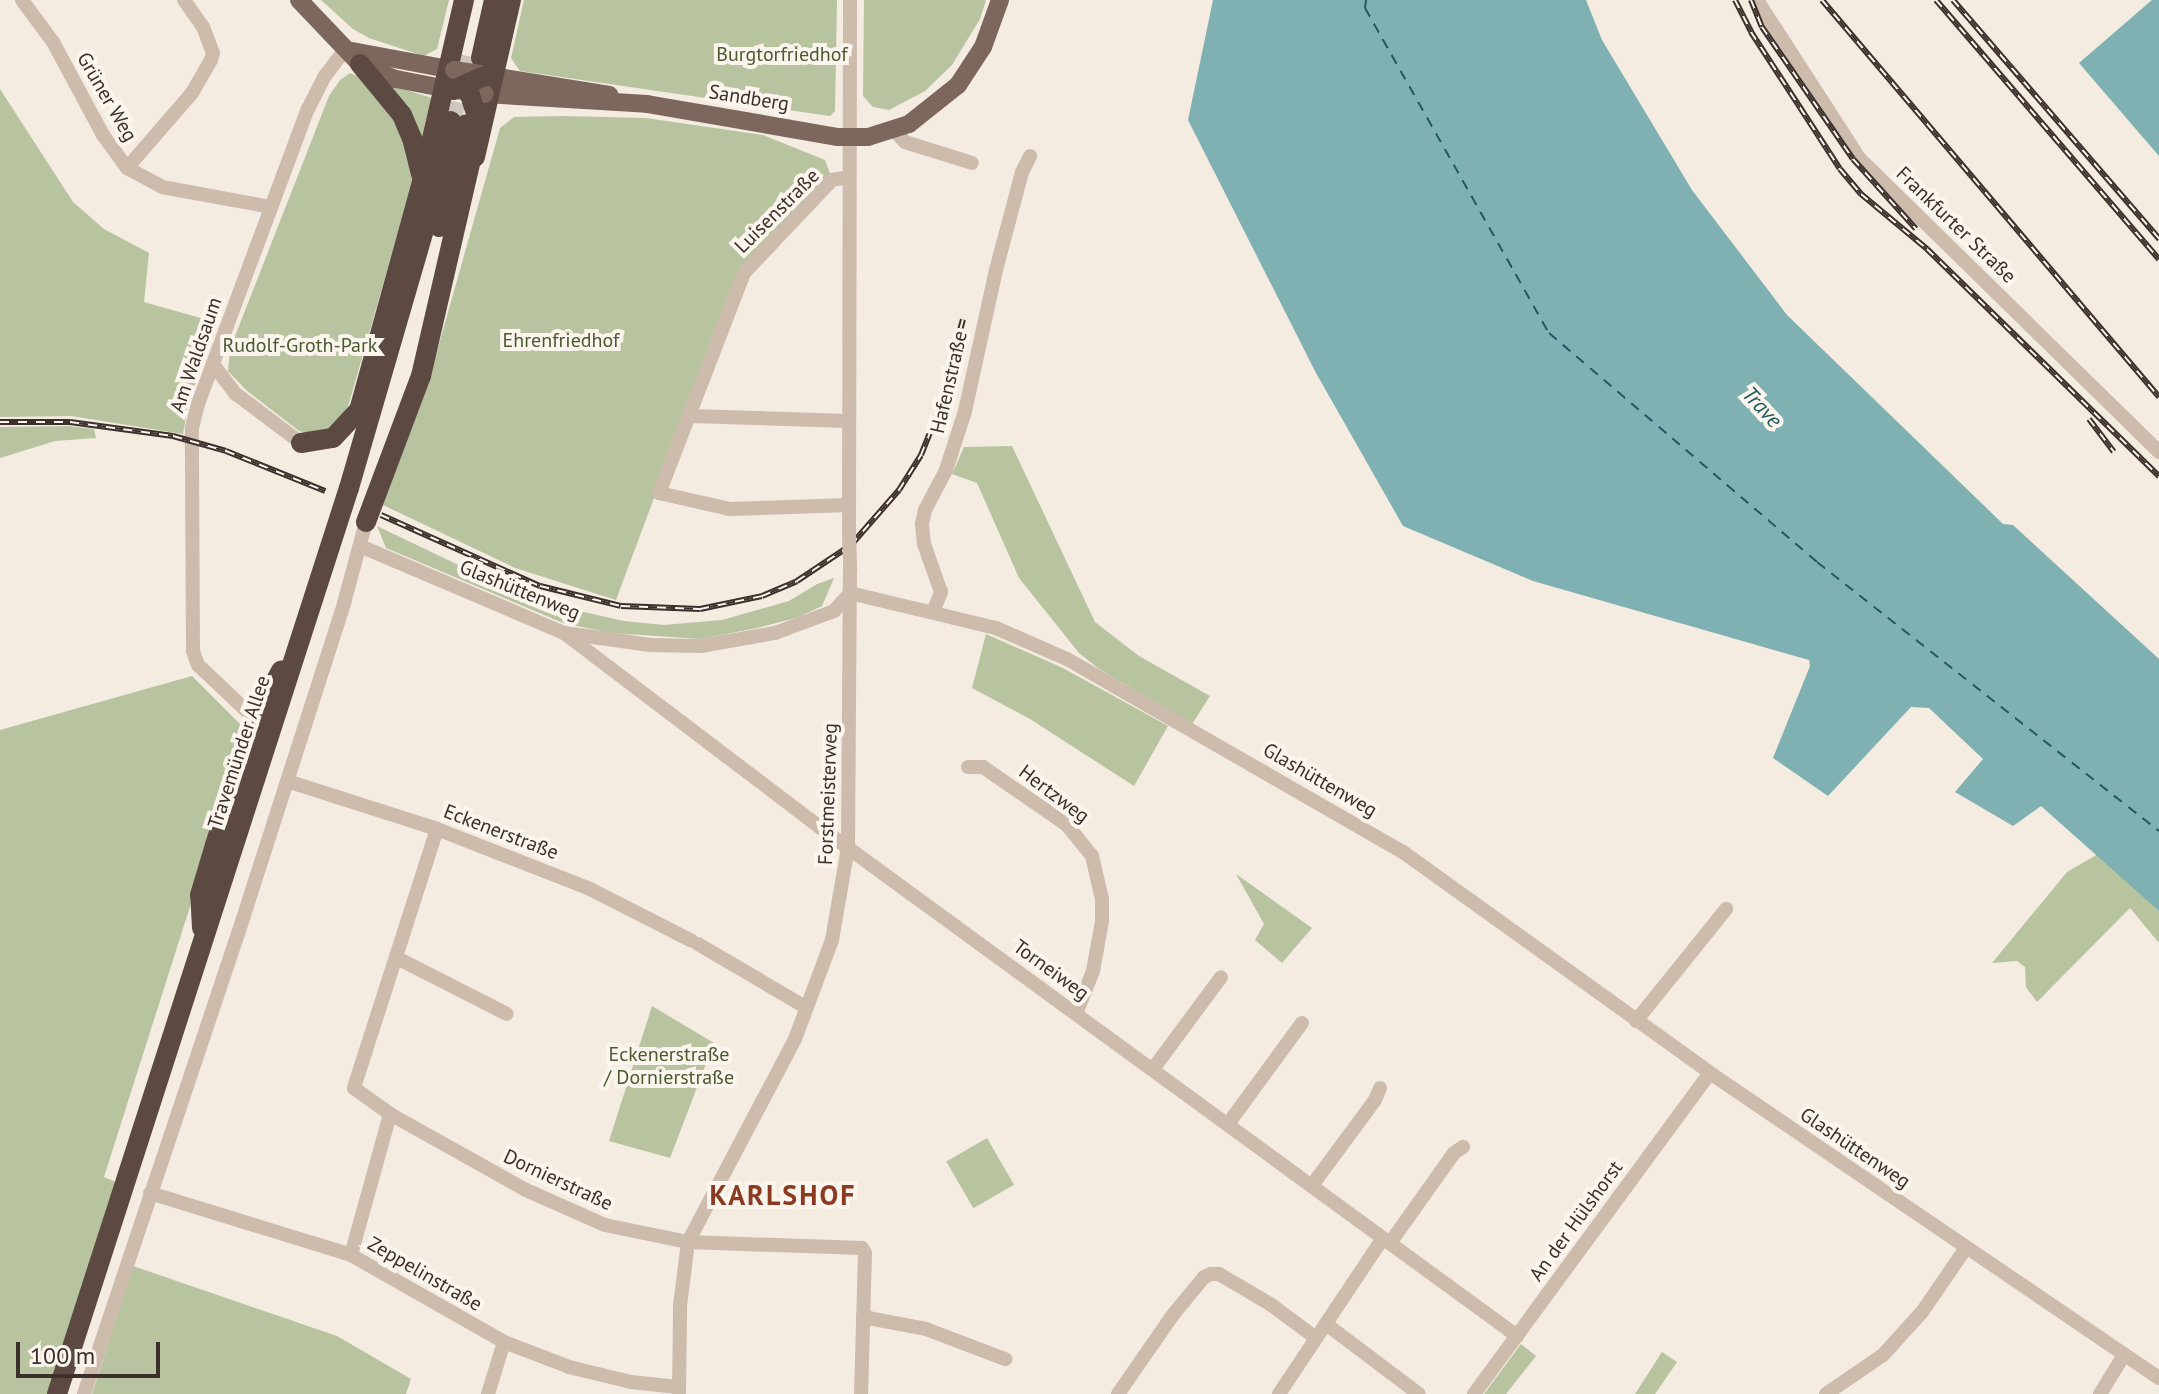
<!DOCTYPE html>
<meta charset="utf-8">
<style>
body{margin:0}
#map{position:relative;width:2159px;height:1394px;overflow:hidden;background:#f4ebe1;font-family:"PT Sans",sans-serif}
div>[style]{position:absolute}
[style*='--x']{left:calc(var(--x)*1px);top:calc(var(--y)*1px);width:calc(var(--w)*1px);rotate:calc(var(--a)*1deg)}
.green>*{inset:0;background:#b8c4a0;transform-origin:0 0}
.water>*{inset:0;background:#7fb0b2}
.ferry>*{height:2px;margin-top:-1px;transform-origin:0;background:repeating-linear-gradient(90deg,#1f5a5e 0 10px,transparent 0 18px)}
.highway-tunnel>*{height:20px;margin-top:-10px;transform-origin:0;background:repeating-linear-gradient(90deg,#cfc6bd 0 20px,transparent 0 30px)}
.minor>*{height:14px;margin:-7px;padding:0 7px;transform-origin:7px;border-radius:7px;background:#cdbbac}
.major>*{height:18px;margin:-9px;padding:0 9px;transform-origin:9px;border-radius:9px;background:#7d675c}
.highway>*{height:20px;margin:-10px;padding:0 10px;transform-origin:10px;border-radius:10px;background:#5c4a42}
.rail>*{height:6px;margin-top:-3px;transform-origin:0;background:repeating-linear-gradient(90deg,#fbf5ee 0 9px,#3b302b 0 18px);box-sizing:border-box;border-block:2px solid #3b302b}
.minor-bridge>*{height:14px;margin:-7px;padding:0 7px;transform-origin:7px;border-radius:7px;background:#cdbbac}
.major-bridge>*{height:18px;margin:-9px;padding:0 9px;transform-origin:9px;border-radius:9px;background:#7d675c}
.highway-bridge>*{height:20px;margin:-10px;padding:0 10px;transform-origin:10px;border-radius:10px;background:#5c4a42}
span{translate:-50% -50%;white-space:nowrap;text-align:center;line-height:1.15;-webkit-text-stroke:8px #fbf5ee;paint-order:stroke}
.park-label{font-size:20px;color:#4a5a2e}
.street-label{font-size:20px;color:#3b302b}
.water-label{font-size:22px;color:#1f5a5e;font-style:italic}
.district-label{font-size:28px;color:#8c3b22;font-weight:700;letter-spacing:2px}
.scale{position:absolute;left:16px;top:1342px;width:144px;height:36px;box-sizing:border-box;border:4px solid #3b302b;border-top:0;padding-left:10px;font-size:24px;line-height:28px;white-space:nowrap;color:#3b302b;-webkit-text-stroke:6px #fbf5ee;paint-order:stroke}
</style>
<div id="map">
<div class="green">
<i style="clip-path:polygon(321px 0,449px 0,437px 49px,424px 56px,369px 38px,353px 29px)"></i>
<i style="clip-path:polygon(524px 0,837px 0,835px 111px,830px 116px,520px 71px,511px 58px)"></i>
<i style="clip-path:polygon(864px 0,986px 0,980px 19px,952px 65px,925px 91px,889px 110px,873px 107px,863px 96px)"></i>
<i style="clip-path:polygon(350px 73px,362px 78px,392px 108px,414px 176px,348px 407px,328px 431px,309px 433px,299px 431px,246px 390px,228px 371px,230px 349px,329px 96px,340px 80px)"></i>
<i style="clip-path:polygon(387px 84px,432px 98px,423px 158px)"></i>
<i style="clip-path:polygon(0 89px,73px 202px,104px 229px,149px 253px,144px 302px,218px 323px,189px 401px,183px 434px,71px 416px,0 417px)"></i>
<i style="clip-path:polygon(562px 116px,646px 118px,763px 135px,825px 160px,831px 176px,739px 270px,616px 600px,515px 568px,383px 505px,430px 376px,500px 128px,514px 117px)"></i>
<i style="clip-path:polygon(69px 426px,94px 429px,96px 438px,55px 441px,0 458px,0 427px)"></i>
<i style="clip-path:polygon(1012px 446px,1095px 622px,1139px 656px,1210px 696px,1192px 724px,1099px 669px,1079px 653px,1019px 578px,977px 483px,952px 474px,964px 447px)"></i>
<i style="clip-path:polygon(377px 526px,496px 583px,561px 607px,624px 621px,664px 625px,722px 620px,789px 601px,817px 584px,834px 578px,822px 606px,799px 617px,757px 628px,701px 639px,610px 633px,563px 623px,386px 548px)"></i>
<i style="clip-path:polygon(986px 634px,1063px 668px,1168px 726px,1134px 786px,1030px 719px,972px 688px)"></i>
<i style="clip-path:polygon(192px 676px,245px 729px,242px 743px,104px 1177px,116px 1182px,48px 1394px,0 1394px,0 730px)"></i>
<i style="clip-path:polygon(2098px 854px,2159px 911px,2159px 943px,2130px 908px,2037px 1002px,2026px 987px,2025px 967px,2017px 961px,1992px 963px,2067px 872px)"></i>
<i style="clip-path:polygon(1236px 874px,1312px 928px,1282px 963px,1255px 940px,1264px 924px)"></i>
<i style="clip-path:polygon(652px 1006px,714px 1043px,670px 1158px,609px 1141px)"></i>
<i style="left:987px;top:1138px;width:54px;height:47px;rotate:60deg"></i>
<i style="clip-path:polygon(133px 1266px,337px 1336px,411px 1379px,406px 1394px,92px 1394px)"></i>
<i style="clip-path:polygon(1521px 1344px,1536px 1356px,1506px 1394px,1484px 1394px)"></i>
<i style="clip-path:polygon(1662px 1352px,1677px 1362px,1655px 1394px,1635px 1394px)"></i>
</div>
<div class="water">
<i style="clip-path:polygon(1213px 0,1586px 0,1602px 40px,1692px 190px,1787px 315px,2003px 524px,2013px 525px,2159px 659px,2159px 911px,2041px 806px,2013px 826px,1955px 792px,1983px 759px,1929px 708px,1911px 707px,1828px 796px,1773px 758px,1810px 666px,1809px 660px,1533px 581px,1403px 526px,1316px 373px,1188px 120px)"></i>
<i style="clip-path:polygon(2152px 0,2159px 0,2159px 156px,2079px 63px)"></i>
</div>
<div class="ferry">
<i style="--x:1366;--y:0;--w:8;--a:97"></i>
<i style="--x:1365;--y:8;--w:373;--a:60.5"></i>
<i style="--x:1549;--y:333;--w:353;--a:40.5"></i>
<i style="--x:1817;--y:562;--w:435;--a:38.2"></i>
</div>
<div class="highway-tunnel">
<i style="--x:451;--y:121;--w:67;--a:-76.2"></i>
</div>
<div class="minor">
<i style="--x:22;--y:0;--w:52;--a:53.6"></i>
<i style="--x:53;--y:42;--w:106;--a:61.7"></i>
<i style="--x:103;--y:135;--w:41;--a:54"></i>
<i style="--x:127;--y:168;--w:40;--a:28"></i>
<i style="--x:162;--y:187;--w:111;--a:10.4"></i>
<i style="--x:1757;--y:0;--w:189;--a:57.1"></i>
<i style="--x:1860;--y:159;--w:419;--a:44.4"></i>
<i style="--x:895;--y:131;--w:15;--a:48"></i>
<i style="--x:905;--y:142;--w:70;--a:17.4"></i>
<i style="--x:127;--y:168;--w:99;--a:-49.1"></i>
<i style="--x:192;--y:93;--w:38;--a:-60"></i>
<i style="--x:211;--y:60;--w:7;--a:-74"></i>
<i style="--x:213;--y:53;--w:28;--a:-111"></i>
<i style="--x:203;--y:27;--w:33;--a:-125"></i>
<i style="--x:849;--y:177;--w:17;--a:170"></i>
<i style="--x:832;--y:180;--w:128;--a:133.4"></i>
<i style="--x:744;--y:273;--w:236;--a:111.1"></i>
<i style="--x:659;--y:493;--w:73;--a:12.7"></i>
<i style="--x:730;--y:509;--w:119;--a:-1.9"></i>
<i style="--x:213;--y:364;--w:38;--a:53"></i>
<i style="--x:236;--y:394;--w:81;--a:37"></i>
<i style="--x:690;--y:416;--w:158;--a:1.8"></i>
<i style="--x:849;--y:534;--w:534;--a:-89.89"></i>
<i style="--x:360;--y:546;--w:222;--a:23.1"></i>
<i style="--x:564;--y:633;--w:87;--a:7.9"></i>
<i style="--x:650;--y:645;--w:51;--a:1.1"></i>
<i style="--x:701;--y:646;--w:75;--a:-10"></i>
<i style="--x:775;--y:633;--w:63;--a:-20.4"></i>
<i style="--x:834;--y:611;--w:24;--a:-48"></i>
<i style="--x:850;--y:593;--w:150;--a:13.5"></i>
<i style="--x:996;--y:628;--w:77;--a:23.6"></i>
<i style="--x:1067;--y:659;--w:387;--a:29.9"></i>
<i style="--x:1403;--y:852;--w:382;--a:35.7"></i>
<i style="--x:1713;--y:1075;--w:539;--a:34.19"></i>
<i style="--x:933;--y:612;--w:22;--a:-68"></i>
<i style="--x:941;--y:592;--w:51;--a:-109.5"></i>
<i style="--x:924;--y:544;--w:20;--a:-96"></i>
<i style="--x:922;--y:524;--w:14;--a:-78"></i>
<i style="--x:925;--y:510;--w:45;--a:-62.3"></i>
<i style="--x:946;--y:470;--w:62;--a:-72.1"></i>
<i style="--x:965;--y:411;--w:144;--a:-77.6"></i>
<i style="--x:996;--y:270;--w:101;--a:-75.1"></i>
<i style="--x:1022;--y:172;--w:18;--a:-63"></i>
<i style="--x:564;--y:633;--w:328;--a:37.2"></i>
<i style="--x:825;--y:831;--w:857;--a:36.12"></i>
<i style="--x:255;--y:719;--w:79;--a:-136.5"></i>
<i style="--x:198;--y:665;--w:15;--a:-110"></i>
<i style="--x:193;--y:651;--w:223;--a:-90.3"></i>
<i style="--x:192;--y:428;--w:25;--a:-76"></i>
<i style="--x:198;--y:404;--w:315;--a:-69.6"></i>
<i style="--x:308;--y:109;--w:37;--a:-63"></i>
<i style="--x:325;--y:76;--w:34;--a:-53"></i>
<i style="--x:968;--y:767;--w:15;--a:0"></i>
<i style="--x:983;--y:767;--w:102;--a:34.6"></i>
<i style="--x:1067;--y:825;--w:40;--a:51"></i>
<i style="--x:1092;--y:856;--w:44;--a:76.9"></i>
<i style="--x:1102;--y:899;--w:22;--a:90"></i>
<i style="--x:1102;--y:921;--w:51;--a:100.2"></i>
<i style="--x:1093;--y:971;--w:46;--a:111.6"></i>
<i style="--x:287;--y:781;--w:157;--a:17.7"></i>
<i style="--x:437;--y:829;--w:164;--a:21.4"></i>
<i style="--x:590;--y:889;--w:114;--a:27"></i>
<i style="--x:437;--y:829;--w:272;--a:107.8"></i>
<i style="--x:354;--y:1088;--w:44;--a:35.8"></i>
<i style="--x:390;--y:1114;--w:156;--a:29.2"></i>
<i style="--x:526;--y:1190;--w:86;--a:23.9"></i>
<i style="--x:605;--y:1225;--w:85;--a:11.6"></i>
<i style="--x:688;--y:1242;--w:174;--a:2"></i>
<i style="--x:862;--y:1248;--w:6;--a:59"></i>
<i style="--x:865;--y:1253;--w:141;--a:91.6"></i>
<i style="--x:698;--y:944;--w:126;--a:30.4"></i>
<i style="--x:397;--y:958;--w:123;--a:27"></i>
<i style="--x:1636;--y:1021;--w:144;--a:-51.2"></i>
<i style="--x:1153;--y:1069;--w:114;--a:-53.5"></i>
<i style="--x:1228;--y:1124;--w:125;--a:-53.8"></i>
<i style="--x:1313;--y:1184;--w:104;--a:-53.6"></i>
<i style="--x:1375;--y:1100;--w:13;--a:-67"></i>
<i style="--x:150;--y:1193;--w:210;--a:17.1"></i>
<i style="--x:351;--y:1255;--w:176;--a:29.6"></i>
<i style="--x:504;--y:1342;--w:70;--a:21"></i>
<i style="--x:569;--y:1367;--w:64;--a:13.6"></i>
<i style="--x:631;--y:1382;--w:48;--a:5.9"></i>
<i style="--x:1390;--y:1243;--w:110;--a:-54.6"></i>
<i style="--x:1454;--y:1153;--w:11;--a:-34"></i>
<i style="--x:351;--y:1255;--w:146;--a:-74.5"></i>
<i style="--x:863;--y:1317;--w:64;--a:10.8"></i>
<i style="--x:926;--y:1329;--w:85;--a:20.8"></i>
<i style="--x:1326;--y:1324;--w:116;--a:37"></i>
<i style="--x:84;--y:1394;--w:485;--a:-71.5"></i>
<i style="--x:238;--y:934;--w:348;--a:-72.2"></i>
<i style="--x:344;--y:603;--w:84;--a:-74.8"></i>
<i style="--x:488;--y:1394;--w:54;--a:-72.9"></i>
<i style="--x:679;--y:1394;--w:88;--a:-89.3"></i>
<i style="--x:680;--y:1306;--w:64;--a:-82.9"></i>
<i style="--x:688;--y:1242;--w:229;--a:-62.2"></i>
<i style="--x:795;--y:1039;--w:106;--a:-69.5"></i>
<i style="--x:832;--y:940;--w:94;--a:-80.2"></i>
<i style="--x:848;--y:847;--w:277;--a:-89.6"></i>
<i style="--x:1118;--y:1394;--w:95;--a:-55.3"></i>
<i style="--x:1172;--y:1316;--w:50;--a:-50.6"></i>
<i style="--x:1204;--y:1277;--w:8;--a:-23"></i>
<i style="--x:1211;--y:1274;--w:8;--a:0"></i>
<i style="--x:1219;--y:1274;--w:59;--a:30.5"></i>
<i style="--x:1270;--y:1304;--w:57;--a:36.5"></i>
<i style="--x:1279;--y:1394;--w:187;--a:-56.3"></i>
<i style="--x:1474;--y:1394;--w:398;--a:-53.7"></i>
<i style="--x:1826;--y:1394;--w:69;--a:-34.4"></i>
<i style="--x:1883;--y:1355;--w:58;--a:-47.8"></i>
<i style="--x:1922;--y:1312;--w:78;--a:-55.5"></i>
<i style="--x:2100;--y:1394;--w:46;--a:-58.4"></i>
</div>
<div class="major">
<i style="--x:299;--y:0;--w:88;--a:46.4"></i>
<i style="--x:360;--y:64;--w:39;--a:23"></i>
<i style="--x:396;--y:79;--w:58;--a:10.9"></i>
<i style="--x:352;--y:51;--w:104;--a:10.6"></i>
<i style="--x:486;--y:75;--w:125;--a:9.2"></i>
<i style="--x:485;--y:94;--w:162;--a:3.5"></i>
<i style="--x:647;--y:104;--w:194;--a:9.8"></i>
<i style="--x:838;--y:137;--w:30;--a:0"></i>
<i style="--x:868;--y:137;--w:43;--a:-17.6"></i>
<i style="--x:909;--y:124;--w:63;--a:-38.5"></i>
<i style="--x:958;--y:85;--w:45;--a:-56.7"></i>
<i style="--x:983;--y:47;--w:50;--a:-70.1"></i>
</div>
<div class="highway">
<i style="--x:481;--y:58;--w:59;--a:-77.4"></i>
<i style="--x:360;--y:64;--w:66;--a:50.5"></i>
<i style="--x:402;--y:115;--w:25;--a:67"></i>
<i style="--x:412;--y:138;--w:37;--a:76"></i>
<i style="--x:475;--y:157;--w:161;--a:-77.1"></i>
<i style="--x:439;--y:227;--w:106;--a:-75.3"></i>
<i style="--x:360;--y:407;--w:233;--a:-74.6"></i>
<i style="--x:422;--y:182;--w:187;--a:-77"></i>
<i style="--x:301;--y:443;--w:32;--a:-9"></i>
<i style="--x:333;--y:438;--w:37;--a:-47"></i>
<i style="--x:366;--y:522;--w:156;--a:-69.4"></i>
<i style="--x:421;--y:376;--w:239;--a:-77"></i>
<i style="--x:202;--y:928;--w:33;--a:-93"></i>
<i style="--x:200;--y:895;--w:52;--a:-73.3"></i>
<i style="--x:215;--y:845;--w:132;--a:-72.4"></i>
<i style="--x:255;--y:719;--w:55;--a:-61.6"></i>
<i style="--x:57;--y:1394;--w:952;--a:-72.14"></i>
<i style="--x:349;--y:488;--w:272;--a:-73.8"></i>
<i style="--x:425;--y:227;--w:109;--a:-76.2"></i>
</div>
<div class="rail">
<i style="--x:1735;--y:0;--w:36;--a:63"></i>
<i style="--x:1751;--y:32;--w:163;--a:57"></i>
<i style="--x:1840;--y:169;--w:33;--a:50"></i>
<i style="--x:1861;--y:194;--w:86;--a:39.8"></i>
<i style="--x:1927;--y:249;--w:325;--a:44.4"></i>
<i style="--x:1751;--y:0;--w:29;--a:68"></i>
<i style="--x:1762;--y:27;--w:160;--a:55.4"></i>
<i style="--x:1853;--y:159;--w:94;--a:48"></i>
<i style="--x:1822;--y:0;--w:521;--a:49.67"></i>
<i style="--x:1936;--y:0;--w:342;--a:49.3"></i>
<i style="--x:1953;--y:0;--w:316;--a:49.2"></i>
<i style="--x:2089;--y:419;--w:41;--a:52.9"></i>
<i style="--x:0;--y:422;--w:70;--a:0"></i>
<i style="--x:70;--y:422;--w:104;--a:7.7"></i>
<i style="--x:173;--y:436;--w:55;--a:15.8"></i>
<i style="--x:226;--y:451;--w:107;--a:22"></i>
<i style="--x:381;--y:515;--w:174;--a:24.1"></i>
<i style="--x:540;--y:586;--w:83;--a:13.9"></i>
<i style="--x:621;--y:606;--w:79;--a:2.2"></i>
<i style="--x:700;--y:609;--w:63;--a:-11.8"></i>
<i style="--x:762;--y:596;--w:38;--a:-23"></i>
<i style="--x:797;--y:581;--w:65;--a:-33.7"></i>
<i style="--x:851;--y:545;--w:73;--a:-48.9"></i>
<i style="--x:899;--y:490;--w:41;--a:-57.8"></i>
<i style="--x:921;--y:455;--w:43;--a:-68.2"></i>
<i style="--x:937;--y:415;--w:99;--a:-74.8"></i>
</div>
<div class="minor-bridge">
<i style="--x:849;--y:534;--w:36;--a:88"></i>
</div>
<div class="major-bridge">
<i style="--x:454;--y:70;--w:32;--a:9"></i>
<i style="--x:456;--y:90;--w:29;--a:8"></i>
</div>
<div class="highway-bridge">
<i style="--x:453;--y:90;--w:36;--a:-24"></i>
<i style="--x:469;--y:92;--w:20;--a:72"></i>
</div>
<div class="park-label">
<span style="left:782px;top:54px">Burgtorfriedhof</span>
<span style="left:561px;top:340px">Ehrenfriedhof</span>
<span style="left:300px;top:345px">Rudolf-Groth-Park</span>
<span style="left:669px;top:1066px">Eckenerstraße<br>/ Dornierstraße</span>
</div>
<div class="street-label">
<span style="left:107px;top:97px;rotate:60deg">Grüner Weg</span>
<span style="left:749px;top:98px;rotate:9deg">Sandberg</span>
<span style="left:777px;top:211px;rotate:-45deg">Luisenstraße</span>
<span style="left:1956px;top:225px;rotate:44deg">Frankfurter Straße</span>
<span style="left:196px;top:355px;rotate:-71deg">Am Waldsaum</span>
<span style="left:949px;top:382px;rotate:-77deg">Hafenstraße</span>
<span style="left:520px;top:590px;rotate:22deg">Glashüttenweg</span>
<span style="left:239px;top:752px;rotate:-72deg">Travemünder Allee</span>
<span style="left:1320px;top:780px;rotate:30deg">Glashüttenweg</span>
<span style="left:828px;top:794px;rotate:-88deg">Forstmeisterweg</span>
<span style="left:1054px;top:794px;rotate:37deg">Hertzweg</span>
<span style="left:501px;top:832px;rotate:21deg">Eckenerstraße</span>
<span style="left:1051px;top:970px;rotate:36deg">Torneiweg</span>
<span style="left:1855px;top:1148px;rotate:34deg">Glashüttenweg</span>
<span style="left:558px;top:1180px;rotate:25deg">Dornierstraße</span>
<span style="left:1576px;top:1221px;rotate:-54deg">An der Hülshorst</span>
<span style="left:425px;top:1274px;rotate:30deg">Zeppelinstraße</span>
</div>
<div class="water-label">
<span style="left:1762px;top:407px;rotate:47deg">Trave</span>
</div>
<div class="district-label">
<span style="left:783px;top:1195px">KARLSHOF</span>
</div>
<div class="scale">100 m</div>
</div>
